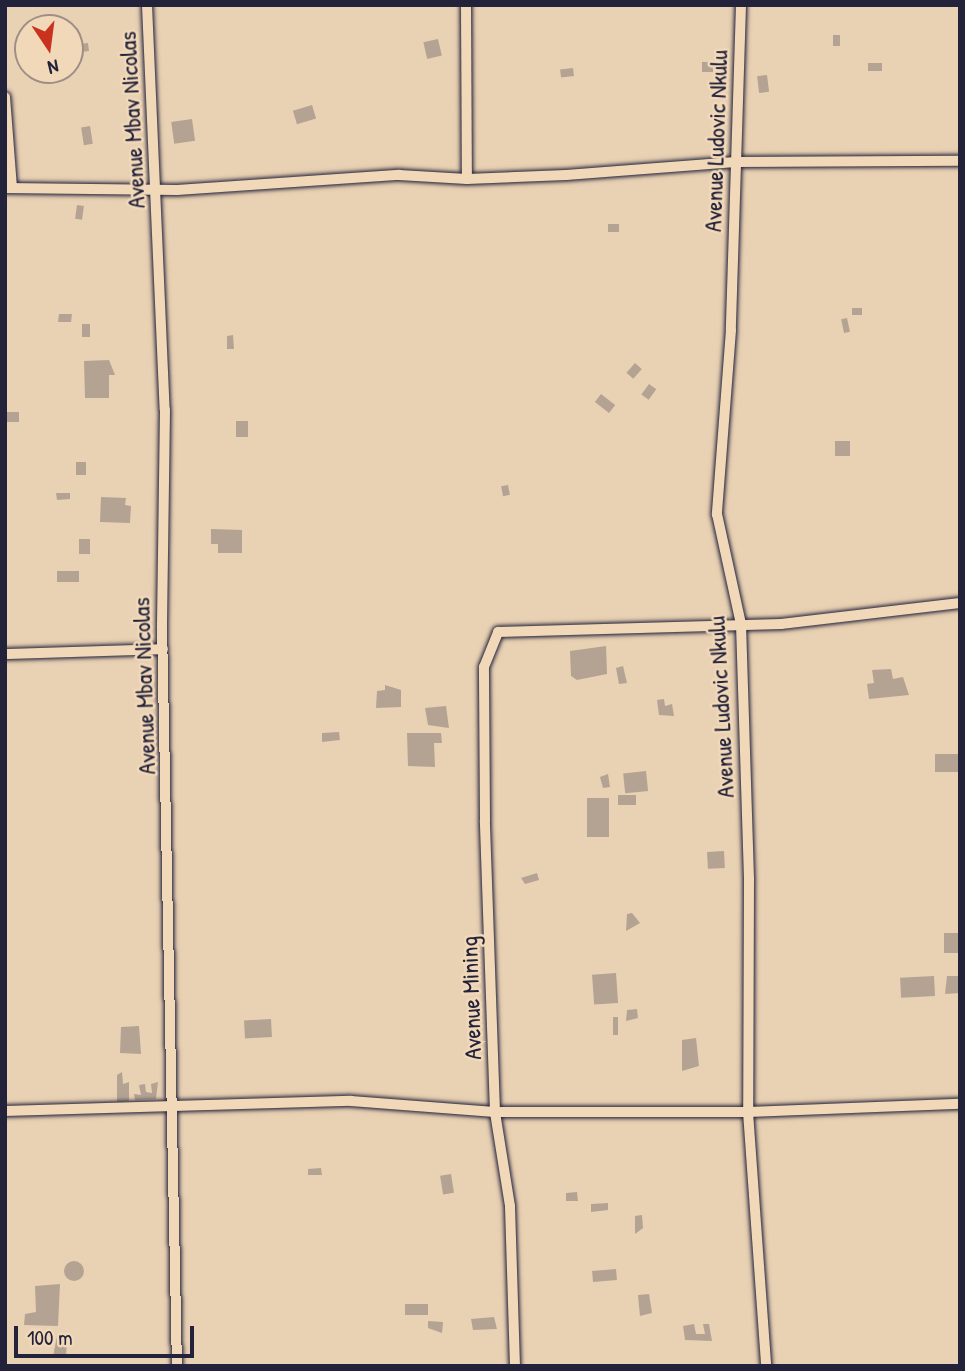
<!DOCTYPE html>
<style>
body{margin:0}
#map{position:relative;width:965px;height:1371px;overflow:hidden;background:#e9d1b3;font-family:"Patrick Hand",sans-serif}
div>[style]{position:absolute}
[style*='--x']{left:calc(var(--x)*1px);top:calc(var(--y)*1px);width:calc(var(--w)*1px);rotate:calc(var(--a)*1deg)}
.building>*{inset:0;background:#b4a393;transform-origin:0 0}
.round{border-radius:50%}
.roads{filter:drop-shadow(0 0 2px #22223b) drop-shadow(0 0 2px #22223b)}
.minor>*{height:10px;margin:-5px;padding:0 5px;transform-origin:5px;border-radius:5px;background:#f1d8b8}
span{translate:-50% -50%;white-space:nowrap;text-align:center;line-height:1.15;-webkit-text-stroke:5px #f1d8b8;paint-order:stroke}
.street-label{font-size:24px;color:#22223b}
.frame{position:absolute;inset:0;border:7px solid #22223b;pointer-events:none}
.north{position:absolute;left:14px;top:14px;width:70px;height:70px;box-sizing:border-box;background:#f1d8b8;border:2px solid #9e8f86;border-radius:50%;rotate:167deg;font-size:19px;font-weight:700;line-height:28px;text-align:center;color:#22223b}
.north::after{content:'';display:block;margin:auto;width:24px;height:32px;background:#c8321e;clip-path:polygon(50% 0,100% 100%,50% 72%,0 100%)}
.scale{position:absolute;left:14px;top:1326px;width:180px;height:32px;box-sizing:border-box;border:4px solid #22223b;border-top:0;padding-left:9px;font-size:21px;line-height:24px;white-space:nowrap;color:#22223b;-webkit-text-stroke:5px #f1d8b8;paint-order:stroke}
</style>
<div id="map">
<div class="building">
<i style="left:833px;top:35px;width:7px;height:11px"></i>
<i style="left:438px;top:39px;width:17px;height:15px;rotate:77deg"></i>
<i style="left:88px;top:43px;width:8px;height:14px;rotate:83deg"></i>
<i style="left:702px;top:62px;width:11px;height:10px"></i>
<i style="left:868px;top:63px;width:14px;height:8px"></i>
<i style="left:573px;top:68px;width:8px;height:13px;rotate:83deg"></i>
<i style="left:767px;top:75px;width:17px;height:10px;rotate:83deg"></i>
<i style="left:312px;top:105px;width:14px;height:20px;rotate:73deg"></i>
<i style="left:192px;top:119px;width:22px;height:21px;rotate:82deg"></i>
<i style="left:90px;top:126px;width:18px;height:9px;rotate:81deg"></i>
<i style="left:77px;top:205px;width:7px;height:14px;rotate:8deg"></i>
<i style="left:608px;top:224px;width:11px;height:8px"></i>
<i style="left:852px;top:308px;width:10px;height:7px"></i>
<i style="clip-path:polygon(59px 314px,72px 314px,71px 322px,58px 322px)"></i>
<i style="left:847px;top:318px;width:14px;height:6px;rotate:78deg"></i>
<i style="left:82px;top:324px;width:8px;height:13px"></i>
<i style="clip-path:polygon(233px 335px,234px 349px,227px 349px,227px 336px)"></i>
<i style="clip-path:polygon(109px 360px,115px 375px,109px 375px,109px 398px,85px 398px,84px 361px)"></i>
<i style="left:635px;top:363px;width:9px;height:13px;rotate:41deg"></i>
<i style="left:649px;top:384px;width:9px;height:13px;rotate:36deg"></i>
<i style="left:601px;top:394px;width:18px;height:10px;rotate:38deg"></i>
<i style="left:5px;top:412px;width:14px;height:10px"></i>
<i style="left:236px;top:421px;width:12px;height:16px"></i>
<i style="left:835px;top:441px;width:15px;height:15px"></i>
<i style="left:76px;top:462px;width:10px;height:13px"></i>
<i style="left:508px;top:485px;width:10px;height:7px;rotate:79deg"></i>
<i style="clip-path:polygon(56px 493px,70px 493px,70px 499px,57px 500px)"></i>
<i style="clip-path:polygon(101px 497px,126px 498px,125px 505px,131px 506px,130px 523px,100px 522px)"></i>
<i style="clip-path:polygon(211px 529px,242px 530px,242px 553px,218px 553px,218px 544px,211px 544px)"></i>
<i style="left:79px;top:539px;width:11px;height:15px"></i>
<i style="left:79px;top:571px;width:11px;height:22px;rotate:90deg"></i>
<i style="clip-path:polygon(606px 646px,607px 674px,577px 680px,571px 676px,570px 651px)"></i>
<i style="clip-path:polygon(623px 666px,627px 683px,619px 684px,616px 668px)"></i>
<i style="clip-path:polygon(891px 669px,893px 679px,903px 677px,909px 695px,869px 699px,867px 684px,874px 683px,872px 670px)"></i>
<i style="clip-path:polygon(385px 685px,401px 690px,401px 707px,376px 708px,377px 691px,385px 690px)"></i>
<i style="clip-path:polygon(664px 699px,665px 706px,672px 704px,674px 716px,659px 715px,657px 700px)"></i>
<i style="clip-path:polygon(446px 706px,449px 728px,428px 725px,425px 708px)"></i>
<i style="clip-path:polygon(339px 732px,340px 740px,322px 742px,322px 733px)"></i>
<i style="clip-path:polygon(407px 733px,441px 733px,442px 743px,434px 743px,435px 767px,408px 766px)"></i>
<i style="left:960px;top:754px;width:18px;height:25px;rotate:90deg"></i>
<i style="left:646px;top:771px;width:20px;height:23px;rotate:84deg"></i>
<i style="clip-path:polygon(608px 774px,610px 787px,603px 788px,600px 777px)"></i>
<i style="left:618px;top:795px;width:18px;height:10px"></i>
<i style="left:587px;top:798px;width:22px;height:39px"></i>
<i style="left:724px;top:851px;width:17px;height:17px;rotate:87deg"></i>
<i style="clip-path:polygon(537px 873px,539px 880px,525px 884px,521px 878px)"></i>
<i style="clip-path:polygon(632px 913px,640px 923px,626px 931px,627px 914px)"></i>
<i style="left:944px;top:933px;width:16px;height:20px"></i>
<i style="left:616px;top:973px;width:30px;height:24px;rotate:86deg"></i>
<i style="left:934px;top:976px;width:20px;height:34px;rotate:87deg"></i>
<i style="clip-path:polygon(947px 976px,960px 976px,960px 993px,945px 994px)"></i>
<i style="clip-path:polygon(637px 1009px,638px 1018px,626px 1021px,627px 1010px)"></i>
<i style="left:613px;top:1017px;width:5px;height:18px"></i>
<i style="left:271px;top:1019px;width:18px;height:27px;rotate:87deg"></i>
<i style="clip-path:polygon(139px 1026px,141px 1054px,120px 1053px,121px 1027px)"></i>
<i style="clip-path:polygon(696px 1038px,699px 1066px,682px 1071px,682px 1040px)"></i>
<i style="clip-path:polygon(122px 1072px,123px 1084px,129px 1082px,129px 1101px,117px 1102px,117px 1075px)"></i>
<i style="clip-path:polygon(158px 1082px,156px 1099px,135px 1100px,134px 1094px,141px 1095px,139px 1085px,145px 1084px,146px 1092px,152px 1093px,151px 1084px)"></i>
<i style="clip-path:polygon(321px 1168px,322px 1175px,308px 1175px,308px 1169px)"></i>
<i style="left:451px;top:1174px;width:19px;height:11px;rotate:81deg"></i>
<i style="clip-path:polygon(577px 1192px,578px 1201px,566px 1201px,566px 1193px)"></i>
<i style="clip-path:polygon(608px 1203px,608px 1210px,591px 1212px,591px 1204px)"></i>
<i style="clip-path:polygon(642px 1215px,643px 1228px,635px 1234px,635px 1216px)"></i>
<i class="round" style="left:64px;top:1261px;width:20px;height:20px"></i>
<i style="left:616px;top:1269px;width:11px;height:24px;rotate:85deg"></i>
<i style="clip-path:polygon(60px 1284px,58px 1326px,24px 1325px,25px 1314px,36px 1312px,35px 1286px)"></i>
<i style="clip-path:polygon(649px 1294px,652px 1313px,640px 1316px,638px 1295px)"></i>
<i style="left:428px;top:1304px;width:11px;height:23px;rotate:90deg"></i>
<i style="clip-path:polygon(494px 1317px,497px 1329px,473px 1330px,471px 1319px)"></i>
<i style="clip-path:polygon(428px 1321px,443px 1322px,442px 1333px,428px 1328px)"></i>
<i style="clip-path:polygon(694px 1324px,696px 1334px,705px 1334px,703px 1324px,709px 1324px,712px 1341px,685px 1340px,683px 1326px)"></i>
<i style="clip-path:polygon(57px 1336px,67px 1336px,66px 1358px,53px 1357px)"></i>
</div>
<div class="roads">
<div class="minor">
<i style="--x:147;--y:5;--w:405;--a:87.5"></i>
<i style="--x:165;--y:410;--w:218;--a:90.8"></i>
<i style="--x:162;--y:628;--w:738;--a:88.84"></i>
<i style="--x:466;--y:5;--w:174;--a:89.7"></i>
<i style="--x:741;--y:5;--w:325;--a:91.8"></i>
<i style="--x:731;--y:330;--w:185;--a:94.4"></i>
<i style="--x:717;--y:514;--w:113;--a:77.7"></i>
<i style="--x:741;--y:624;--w:255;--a:88.2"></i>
<i style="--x:749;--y:879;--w:233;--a:90.2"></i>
<i style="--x:748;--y:1112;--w:255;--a:85.9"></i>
<i style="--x:5;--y:97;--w:90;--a:85.6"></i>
<i style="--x:5;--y:188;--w:172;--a:0.7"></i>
<i style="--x:177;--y:190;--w:223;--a:-3.9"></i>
<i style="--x:399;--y:175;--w:68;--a:3.4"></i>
<i style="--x:467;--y:179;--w:99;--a:-2.3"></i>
<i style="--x:566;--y:175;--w:170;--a:-4.4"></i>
<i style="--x:736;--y:162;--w:224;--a:-0.3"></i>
<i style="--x:5;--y:654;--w:158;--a:-1.8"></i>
<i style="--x:5;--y:1111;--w:346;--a:-1.7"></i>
<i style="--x:351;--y:1101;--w:144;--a:4.4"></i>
<i style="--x:495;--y:1112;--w:253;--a:0"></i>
<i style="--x:748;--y:1112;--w:212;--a:-2.2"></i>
<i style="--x:515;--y:1366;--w:160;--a:-91.8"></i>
<i style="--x:510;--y:1206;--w:95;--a:-99.1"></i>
<i style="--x:495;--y:1112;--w:292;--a:-92"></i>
<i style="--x:485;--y:820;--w:153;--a:-90.4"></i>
<i style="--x:484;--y:667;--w:38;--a:-68"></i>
<i style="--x:498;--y:632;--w:283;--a:-1.6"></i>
<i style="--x:781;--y:624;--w:180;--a:-6.7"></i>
</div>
</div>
<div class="street-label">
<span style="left:132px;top:120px;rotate:-93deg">Avenue Mbav Nicolas</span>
<span style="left:716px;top:141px;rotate:-88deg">Avenue Ludovic Nkulu</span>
<span style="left:144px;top:686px;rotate:-92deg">Avenue Mbav Nicolas</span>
<span style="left:721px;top:707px;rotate:-93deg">Avenue Ludovic Nkulu</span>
<span style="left:471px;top:998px;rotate:-92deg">Avenue Mining</span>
</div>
<div class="frame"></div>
<div class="north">N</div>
<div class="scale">100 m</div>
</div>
